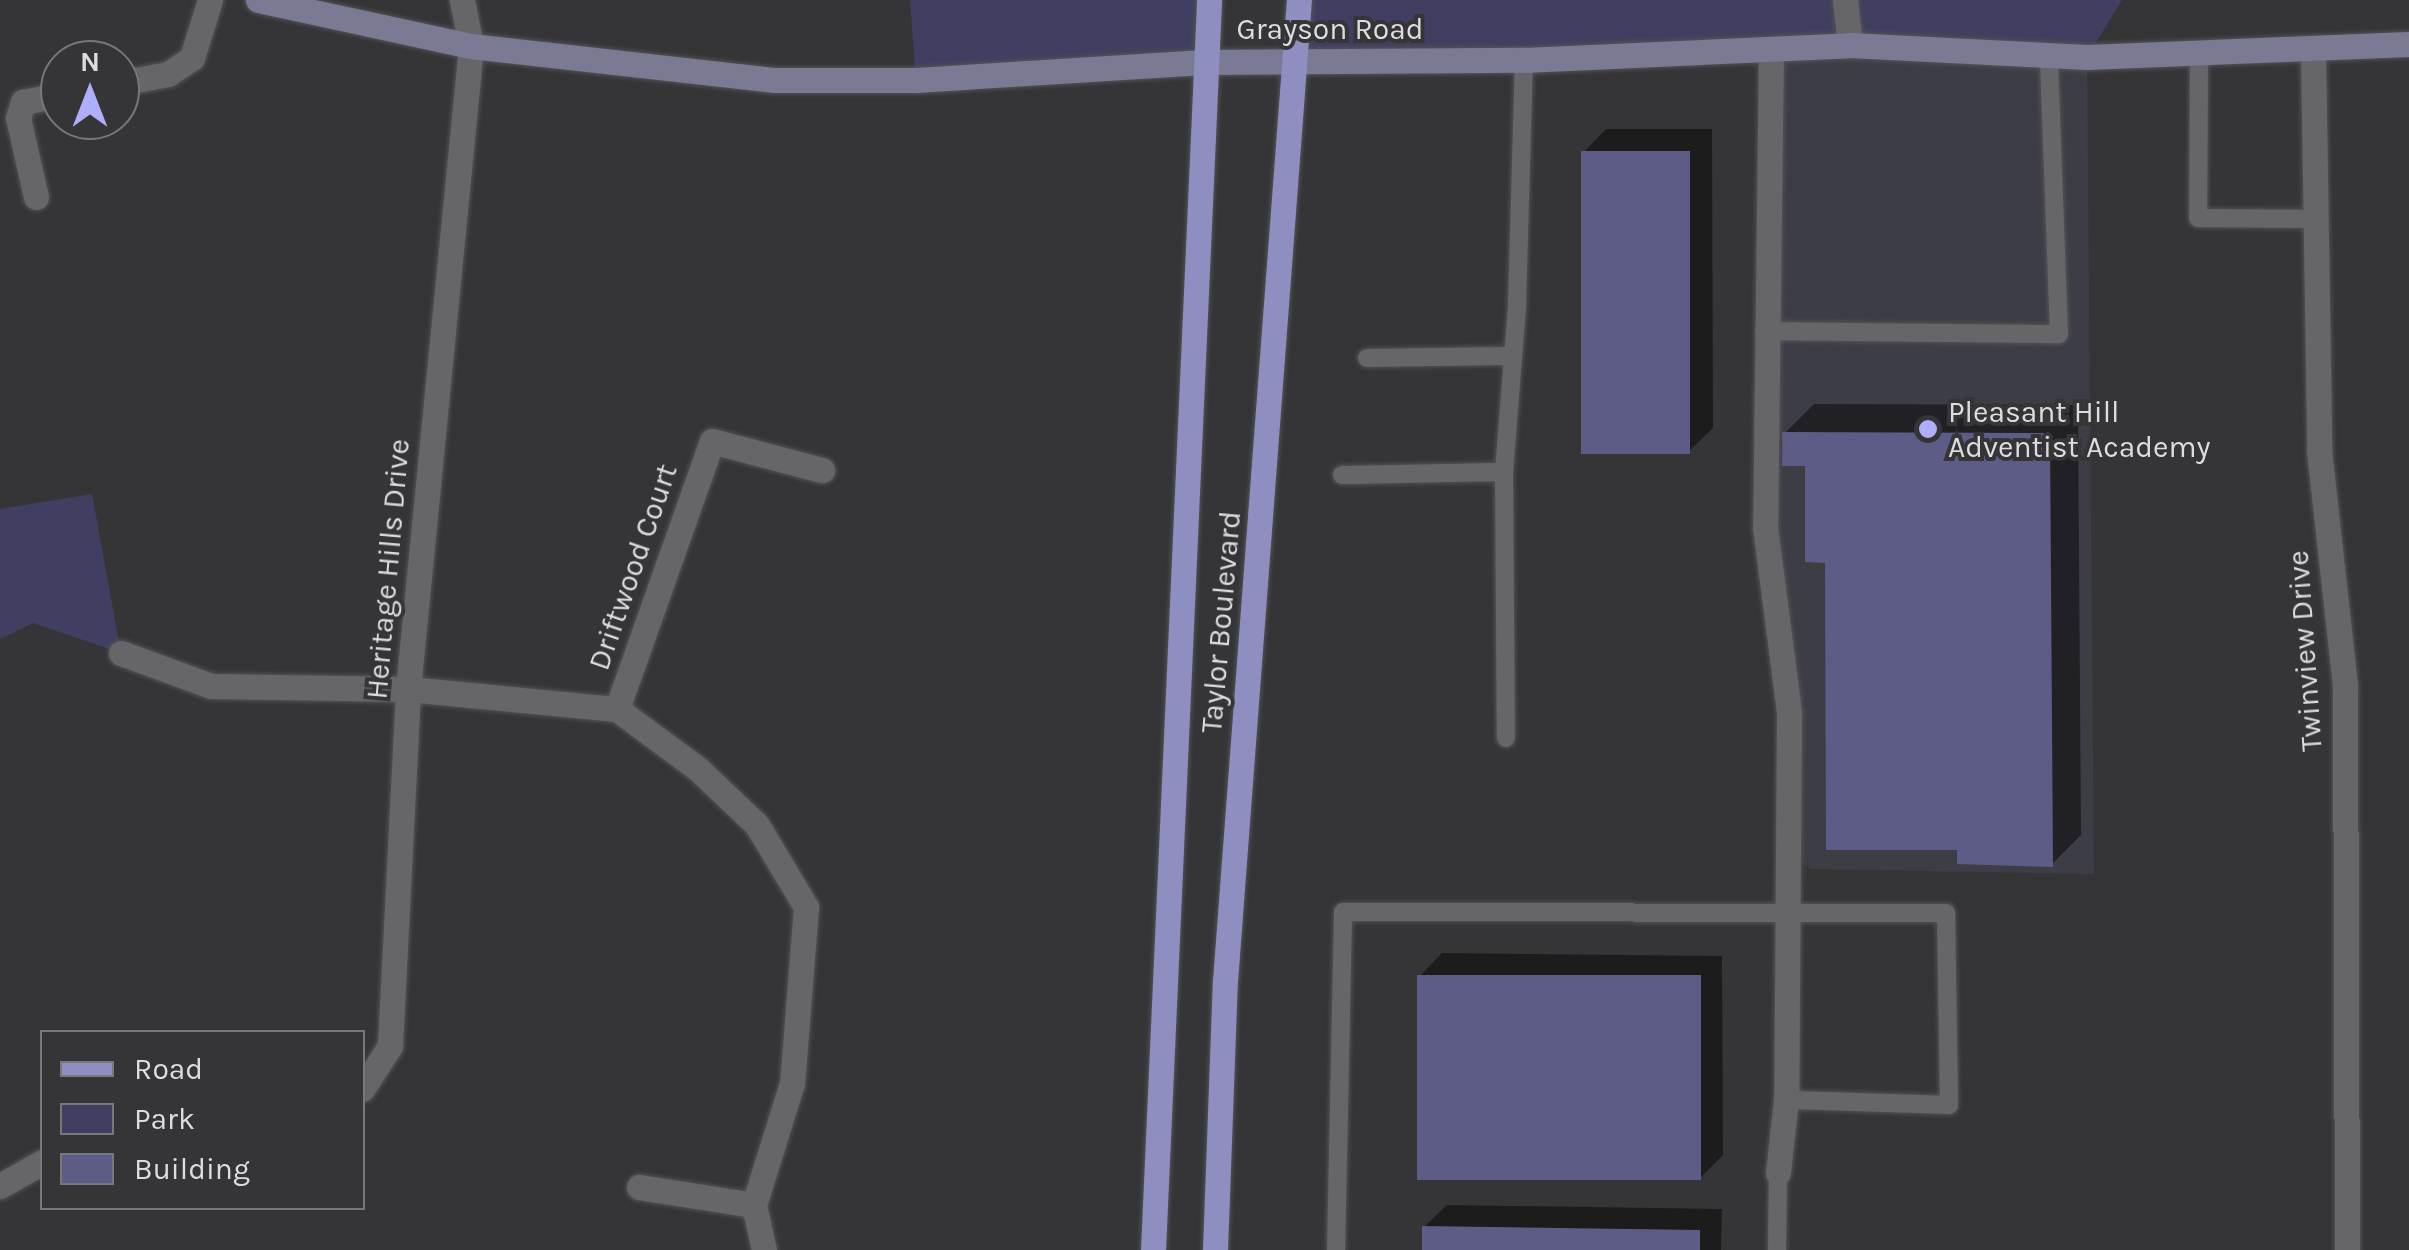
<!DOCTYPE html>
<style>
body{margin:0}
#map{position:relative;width:2409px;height:1250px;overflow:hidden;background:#353538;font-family:Karla,sans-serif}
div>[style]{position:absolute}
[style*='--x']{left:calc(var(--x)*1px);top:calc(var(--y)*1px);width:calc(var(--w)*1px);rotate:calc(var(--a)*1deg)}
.built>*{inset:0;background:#3d3d46}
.green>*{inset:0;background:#403f61}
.shadow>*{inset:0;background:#0007}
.building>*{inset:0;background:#5d5c87;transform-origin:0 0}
.roads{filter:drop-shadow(0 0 2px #525255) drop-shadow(0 0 2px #525255)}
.lane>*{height:18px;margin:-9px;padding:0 9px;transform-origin:9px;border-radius:9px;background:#666669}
.street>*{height:25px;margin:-12.5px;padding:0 12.5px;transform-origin:12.5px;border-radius:12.5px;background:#666669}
.secondary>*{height:25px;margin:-12.5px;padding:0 12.5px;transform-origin:12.5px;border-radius:12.5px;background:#7a7a95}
.primary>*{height:25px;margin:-12.5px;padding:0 12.5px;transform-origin:12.5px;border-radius:12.5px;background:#8f8ec1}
.dots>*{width:28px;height:28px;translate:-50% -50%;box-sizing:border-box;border:5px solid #353538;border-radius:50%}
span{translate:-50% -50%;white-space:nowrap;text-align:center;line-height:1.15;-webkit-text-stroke:8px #353538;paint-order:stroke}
.street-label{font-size:30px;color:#dddddf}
.poi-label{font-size:30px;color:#dddddf}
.left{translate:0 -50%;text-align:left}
.legend{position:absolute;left:40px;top:1030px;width:325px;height:180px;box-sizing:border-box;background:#353538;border:2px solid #78787b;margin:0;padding:12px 18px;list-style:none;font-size:30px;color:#dddddf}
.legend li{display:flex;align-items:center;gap:20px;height:50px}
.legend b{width:50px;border:2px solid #78787b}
.north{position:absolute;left:40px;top:40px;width:100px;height:100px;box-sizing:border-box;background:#353538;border:2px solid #78787b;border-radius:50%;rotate:0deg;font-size:28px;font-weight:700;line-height:40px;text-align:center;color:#dddddf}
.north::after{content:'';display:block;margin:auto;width:35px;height:45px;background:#afaefa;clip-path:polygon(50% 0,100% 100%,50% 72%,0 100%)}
</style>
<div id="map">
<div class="built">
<i style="clip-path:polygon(1771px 49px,2087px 57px,2094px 874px,1810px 869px,1788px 853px,1765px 527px)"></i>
</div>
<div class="green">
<i style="clip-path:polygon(910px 0,1209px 0,1203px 62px,916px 80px)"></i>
<i style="clip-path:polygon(1299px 0,2122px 0,2087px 57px,1849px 45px,1294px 63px)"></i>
<i style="clip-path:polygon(92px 494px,121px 653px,33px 623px,0 639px,0 509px)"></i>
</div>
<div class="shadow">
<i style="clip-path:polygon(1606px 129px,1712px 129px,1713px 428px,1690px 450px,1584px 152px)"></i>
<i style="clip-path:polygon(1814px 404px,2078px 405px,2081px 835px,2052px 864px,1960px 848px,1827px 561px,1807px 463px,1785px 433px)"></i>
<i style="clip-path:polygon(1442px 953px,1722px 956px,1723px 1155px,1700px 1178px,1420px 976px)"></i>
<i style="clip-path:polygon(1447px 1205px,1722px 1209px,1721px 1250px,1424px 1250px,1424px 1227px)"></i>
</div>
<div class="building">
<i style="left:1581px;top:151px;width:109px;height:303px"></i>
<i style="clip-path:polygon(1782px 432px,2050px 433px,2053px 867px,1957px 864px,1957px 850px,1826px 850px,1825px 563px,1805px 562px,1805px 466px,1782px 466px)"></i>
<i style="left:1417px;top:975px;width:284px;height:205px"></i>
<i style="clip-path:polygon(1422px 1226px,1700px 1230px,1700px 1250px,1422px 1250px)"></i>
</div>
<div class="roads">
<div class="lane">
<i style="--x:2199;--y:53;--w:165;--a:90.3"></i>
<i style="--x:2198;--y:218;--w:118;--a:0.5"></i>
<i style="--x:1764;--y:331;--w:295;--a:0.6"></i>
<i style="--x:2059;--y:334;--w:279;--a:-92.1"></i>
<i style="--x:1367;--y:358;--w:146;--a:-0.8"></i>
<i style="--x:1504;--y:472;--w:266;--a:89.6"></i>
<i style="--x:1342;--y:475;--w:162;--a:-1.1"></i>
<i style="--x:1504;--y:472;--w:166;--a:-85.5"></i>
<i style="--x:1517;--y:307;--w:247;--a:-88.4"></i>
<i style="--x:1336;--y:1250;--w:338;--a:-88.8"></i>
<i style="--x:1343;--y:912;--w:603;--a:0.1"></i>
<i style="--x:1946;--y:913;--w:192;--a:89.1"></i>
<i style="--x:1949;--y:1105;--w:163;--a:-178.2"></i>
<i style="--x:1777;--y:1250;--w:77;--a:-89.3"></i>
</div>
<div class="street">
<i style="--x:1845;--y:0;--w:45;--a:83.7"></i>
<i style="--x:1771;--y:49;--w:478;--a:90.7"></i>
<i style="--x:1765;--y:527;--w:186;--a:82.6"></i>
<i style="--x:1789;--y:711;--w:389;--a:90.4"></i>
<i style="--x:1786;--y:1100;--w:73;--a:96.3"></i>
<i style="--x:2313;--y:49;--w:401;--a:89.1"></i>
<i style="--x:2319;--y:450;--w:237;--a:83.7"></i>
<i style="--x:2345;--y:686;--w:564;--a:89.8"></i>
<i style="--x:120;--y:83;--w:49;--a:-10.6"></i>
<i style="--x:168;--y:74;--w:29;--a:-34"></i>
<i style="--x:192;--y:58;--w:61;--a:-72.8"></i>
<i style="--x:36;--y:197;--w:81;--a:-102.8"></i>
<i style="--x:18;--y:118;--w:17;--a:-73"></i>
<i style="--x:23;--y:102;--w:38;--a:-11"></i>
<i style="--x:121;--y:653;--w:96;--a:20.1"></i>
<i style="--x:211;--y:686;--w:197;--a:0.9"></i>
<i style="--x:408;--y:689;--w:210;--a:5.5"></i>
<i style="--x:617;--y:709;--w:101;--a:36.5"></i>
<i style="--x:698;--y:769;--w:81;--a:43.5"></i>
<i style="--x:757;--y:825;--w:96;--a:59.1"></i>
<i style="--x:806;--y:907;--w:177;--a:94.5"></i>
<i style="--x:792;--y:1083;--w:128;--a:107.3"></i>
<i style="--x:754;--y:1205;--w:46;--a:77.5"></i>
<i style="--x:617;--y:709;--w:284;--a:-70.5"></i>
<i style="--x:712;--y:441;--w:114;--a:14.8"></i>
<i style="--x:362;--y:1089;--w:51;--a:-56.9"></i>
<i style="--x:390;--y:1046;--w:357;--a:-87.1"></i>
<i style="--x:408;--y:689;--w:646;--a:-84.4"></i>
<i style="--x:471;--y:46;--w:47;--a:-101.1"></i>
<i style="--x:0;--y:1186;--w:48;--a:-29.7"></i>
<i style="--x:639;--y:1187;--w:116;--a:8.9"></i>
</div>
<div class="secondary">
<i style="--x:258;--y:0;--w:218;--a:12.2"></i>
<i style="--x:471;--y:46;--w:306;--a:6.4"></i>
<i style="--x:775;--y:80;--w:141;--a:0"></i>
<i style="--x:916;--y:80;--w:288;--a:-3.6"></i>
<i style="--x:1203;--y:62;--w:321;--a:-0.4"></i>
<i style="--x:1524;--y:60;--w:326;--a:-2.6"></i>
<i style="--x:1850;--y:45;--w:237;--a:2.9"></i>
<i style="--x:2087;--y:57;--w:322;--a:-2.3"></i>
</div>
<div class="primary">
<i style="--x:1153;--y:1250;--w:1251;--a:-87.43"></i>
<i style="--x:1215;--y:1250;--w:269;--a:-87.9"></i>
<i style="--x:1225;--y:981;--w:984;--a:-85.69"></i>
</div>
</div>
<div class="dots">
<i style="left:1928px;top:429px;background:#afaefa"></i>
</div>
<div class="street-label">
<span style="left:1330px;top:29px">Grayson Road</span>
<span style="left:633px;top:567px;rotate:-71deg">Driftwood Court</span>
<span style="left:388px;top:569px;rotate:-85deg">Heritage Hills Drive</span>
<span style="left:1221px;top:622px;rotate:-85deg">Taylor Boulevard</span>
<span style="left:2305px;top:651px;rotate:-94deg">Twinview Drive</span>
</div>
<div class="poi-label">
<span class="left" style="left:1948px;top:429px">Pleasant Hill<br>Adventist Academy</span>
</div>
<ul class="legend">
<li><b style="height:12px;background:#8f8ec1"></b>Road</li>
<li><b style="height:28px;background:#403f61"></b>Park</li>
<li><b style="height:28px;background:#5d5c87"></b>Building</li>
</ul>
<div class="north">N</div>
</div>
